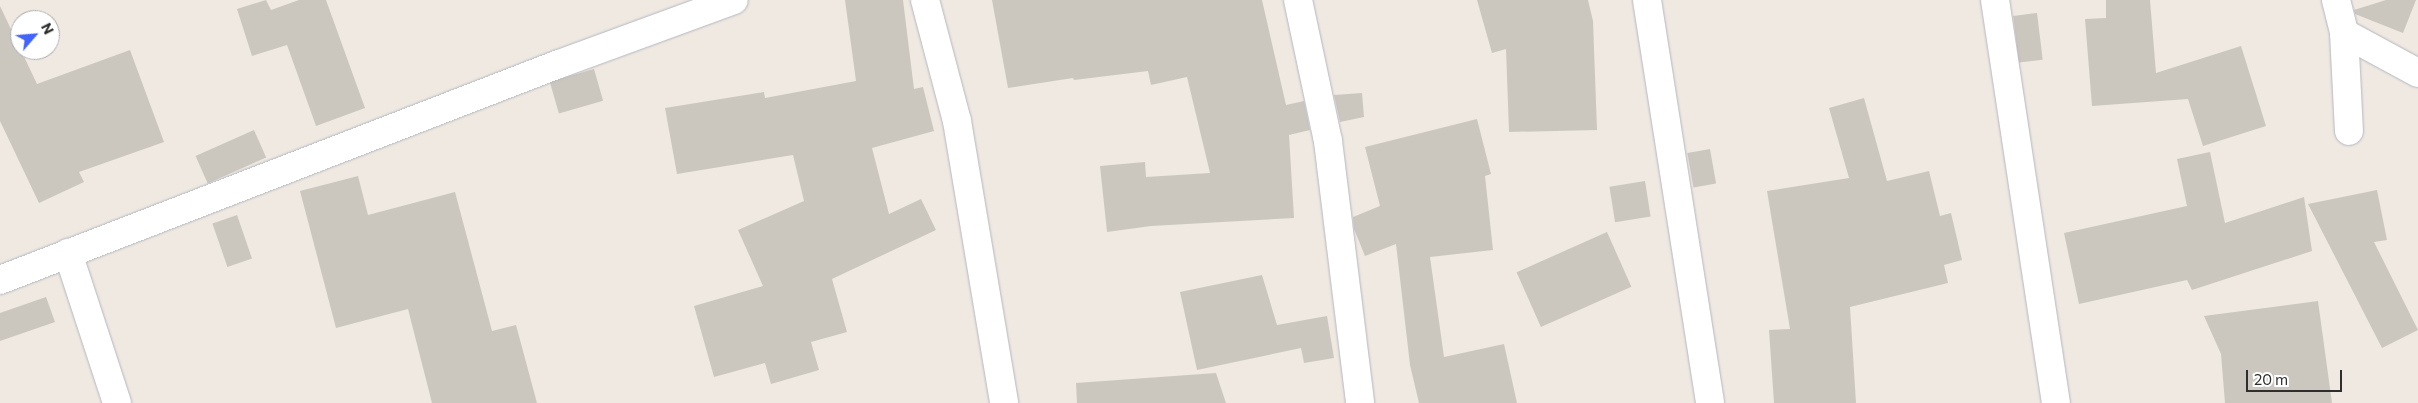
<!DOCTYPE html>
<style>
body{margin:0}
#map{position:relative;width:2418px;height:403px;overflow:hidden;background:#efe9e1;font-family:Commissioner,sans-serif}
div>[style]{position:absolute}
[style*='--x']{left:calc(var(--x)*1px);top:calc(var(--y)*1px);width:calc(var(--w)*1px);rotate:calc(var(--a)*1deg)}
.building>*{inset:0;background:#cbc7bf;transform-origin:0 0}
.roads{filter:drop-shadow(0 0 1px #b4b7c1) drop-shadow(0 0 1px #b4b7c1)}
.minor>*{height:28px;margin:-14px;padding:0 14px;transform-origin:14px;border-radius:14px;background:#fff}
.tertiary>*{height:28px;margin:-14px;padding:0 14px;transform-origin:14px;border-radius:14px;background:#fff}
span{translate:-50% -50%;white-space:nowrap;text-align:center;line-height:1.15;-webkit-text-stroke:4.5px #fff;paint-order:stroke}
.north{position:absolute;left:10px;top:10px;width:50px;height:50px;box-sizing:border-box;background:#fff;border:1px solid #ababab;border-radius:50%;rotate:63deg;font-size:14px;font-weight:700;line-height:20px;text-align:center;color:#2e2e2e}
.north::after{content:'';display:block;margin:auto;width:18px;height:22px;background:#4264fb;clip-path:polygon(50% 0,100% 100%,50% 72%,0 100%)}
.scale{position:absolute;left:2246px;top:370px;width:96px;height:22px;box-sizing:border-box;border:2px solid #2e2e2e;border-top:0;padding-left:6px;font-size:15px;line-height:18px;white-space:nowrap;color:#2e2e2e;-webkit-text-stroke:4px #fff;paint-order:stroke}
</style>
<div id="map">
<div class="building">
<i style="clip-path:polygon(266px 0,271px 10px,299px 0,326px 0,365px 108px,316px 126px,287px 45px,252px 56px,237px 9px)"></i>
<i style="clip-path:polygon(845px 0,903px 0,914px 89px,923px 87px,934px 131px,872px 148px,889px 214px,921px 199px,936px 230px,832px 279px,847px 332px,811px 342px,819px 370px,771px 384px,765px 363px,714px 377px,694px 306px,763px 286px,738px 230px,804px 201px,793px 155px,677px 174px,665px 108px,764px 92px,765px 98px,856px 81px)"></i>
<i style="clip-path:polygon(992px 0,1262px 0,1286px 105px,1304px 101px,1310px 130px,1289px 135px,1294px 218px,1151px 226px,1107px 232px,1100px 166px,1145px 162px,1146px 177px,1210px 173px,1187px 77px,1151px 85px,1148px 71px,1074px 80px,1073px 78px,1008px 88px)"></i>
<i style="clip-path:polygon(1477px 0,1588px 0,1593px 21px,1597px 130px,1509px 132px,1506px 49px,1492px 53px)"></i>
<i style="clip-path:polygon(2106px 0,2150px 0,2156px 73px,2241px 46px,2266px 126px,2203px 146px,2188px 99px,2092px 106px,2085px 19px,2106px 18px)"></i>
<i style="clip-path:polygon(2386px 0,2416px 0,2403px 33px,2355px 14px,2354px 10px)"></i>
<i style="clip-path:polygon(0 6px,37px 84px,130px 50px,164px 142px,79px 172px,84px 182px,39px 203px,0 121px)"></i>
<i style="left:2037px;top:13px;width:47px;height:24px;rotate:83deg"></i>
<i style="left:594px;top:69px;width:33px;height:46px;rotate:74deg"></i>
<i style="clip-path:polygon(1362px 93px,1364px 117px,1340px 122px,1334px 95px)"></i>
<i style="clip-path:polygon(1864px 98px,1887px 181px,1929px 171px,1940px 216px,1951px 213px,1962px 260px,1944px 265px,1948px 283px,1850px 307px,1856px 403px,1774px 403px,1769px 330px,1790px 329px,1767px 191px,1849px 178px,1829px 108px)"></i>
<i style="clip-path:polygon(1477px 119px,1491px 174px,1485px 176px,1493px 250px,1430px 257px,1444px 357px,1504px 344px,1517px 403px,1419px 403px,1410px 365px,1396px 244px,1365px 256px,1354px 229px,1353px 217px,1380px 206px,1365px 147px)"></i>
<i style="left:254px;top:130px;width:30px;height:64px;rotate:66deg"></i>
<i style="left:1710px;top:149px;width:35px;height:23px;rotate:80deg"></i>
<i style="clip-path:polygon(2210px 152px,2225px 223px,2304px 197px,2312px 251px,2192px 290px,2187px 280px,2079px 304px,2064px 233px,2187px 206px,2177px 159px)"></i>
<i style="clip-path:polygon(358px 176px,368px 215px,455px 192px,492px 331px,516px 325px,537px 403px,432px 403px,408px 309px,336px 328px,300px 191px)"></i>
<i style="left:1645px;top:181px;width:36px;height:36px;rotate:81deg"></i>
<i style="clip-path:polygon(2377px 190px,2387px 240px,2374px 242px,2418px 330px,2382px 348px,2308px 204px)"></i>
<i style="left:237px;top:215px;width:46px;height:26px;rotate:71deg"></i>
<i style="left:1607px;top:232px;width:60px;height:99px;rotate:66deg"></i>
<i style="clip-path:polygon(1262px 275px,1277px 325px,1327px 316px,1334px 358px,1304px 363px,1301px 348px,1197px 370px,1180px 292px)"></i>
<i style="clip-path:polygon(46px 297px,55px 322px,0 341px,0 313px)"></i>
<i style="clip-path:polygon(2318px 301px,2332px 403px,2225px 403px,2221px 354px,2204px 316px)"></i>
<i style="clip-path:polygon(1216px 373px,1226px 403px,1077px 403px,1076px 383px)"></i>
</div>
<div class="roads">
<div class="minor">
<i style="--x:925;--y:0;--w:125;--a:75.2"></i>
<i style="--x:957;--y:121;--w:286;--a:80.5"></i>
<i style="--x:1298;--y:0;--w:144;--a:78"></i>
<i style="--x:1328;--y:141;--w:264;--a:83"></i>
<i style="--x:1647;--y:0;--w:408;--a:81.1"></i>
<i style="--x:1995;--y:0;--w:408;--a:81.4"></i>
<i style="--x:2336;--y:0;--w:34;--a:76"></i>
<i style="--x:2344;--y:33;--w:98;--a:87.1"></i>
<i style="--x:2344;--y:33;--w:84;--a:28.4"></i>
<i style="--x:68;--y:253;--w:158;--a:71.9"></i>
</div>
<div class="tertiary">
<i style="--x:0;--y:280;--w:599;--a:-21.13"></i>
<i style="--x:559;--y:64;--w:186;--a:-20.1"></i>
</div>
</div>
<div class="north">N</div>
<div class="scale">20 m</div>
</div>
